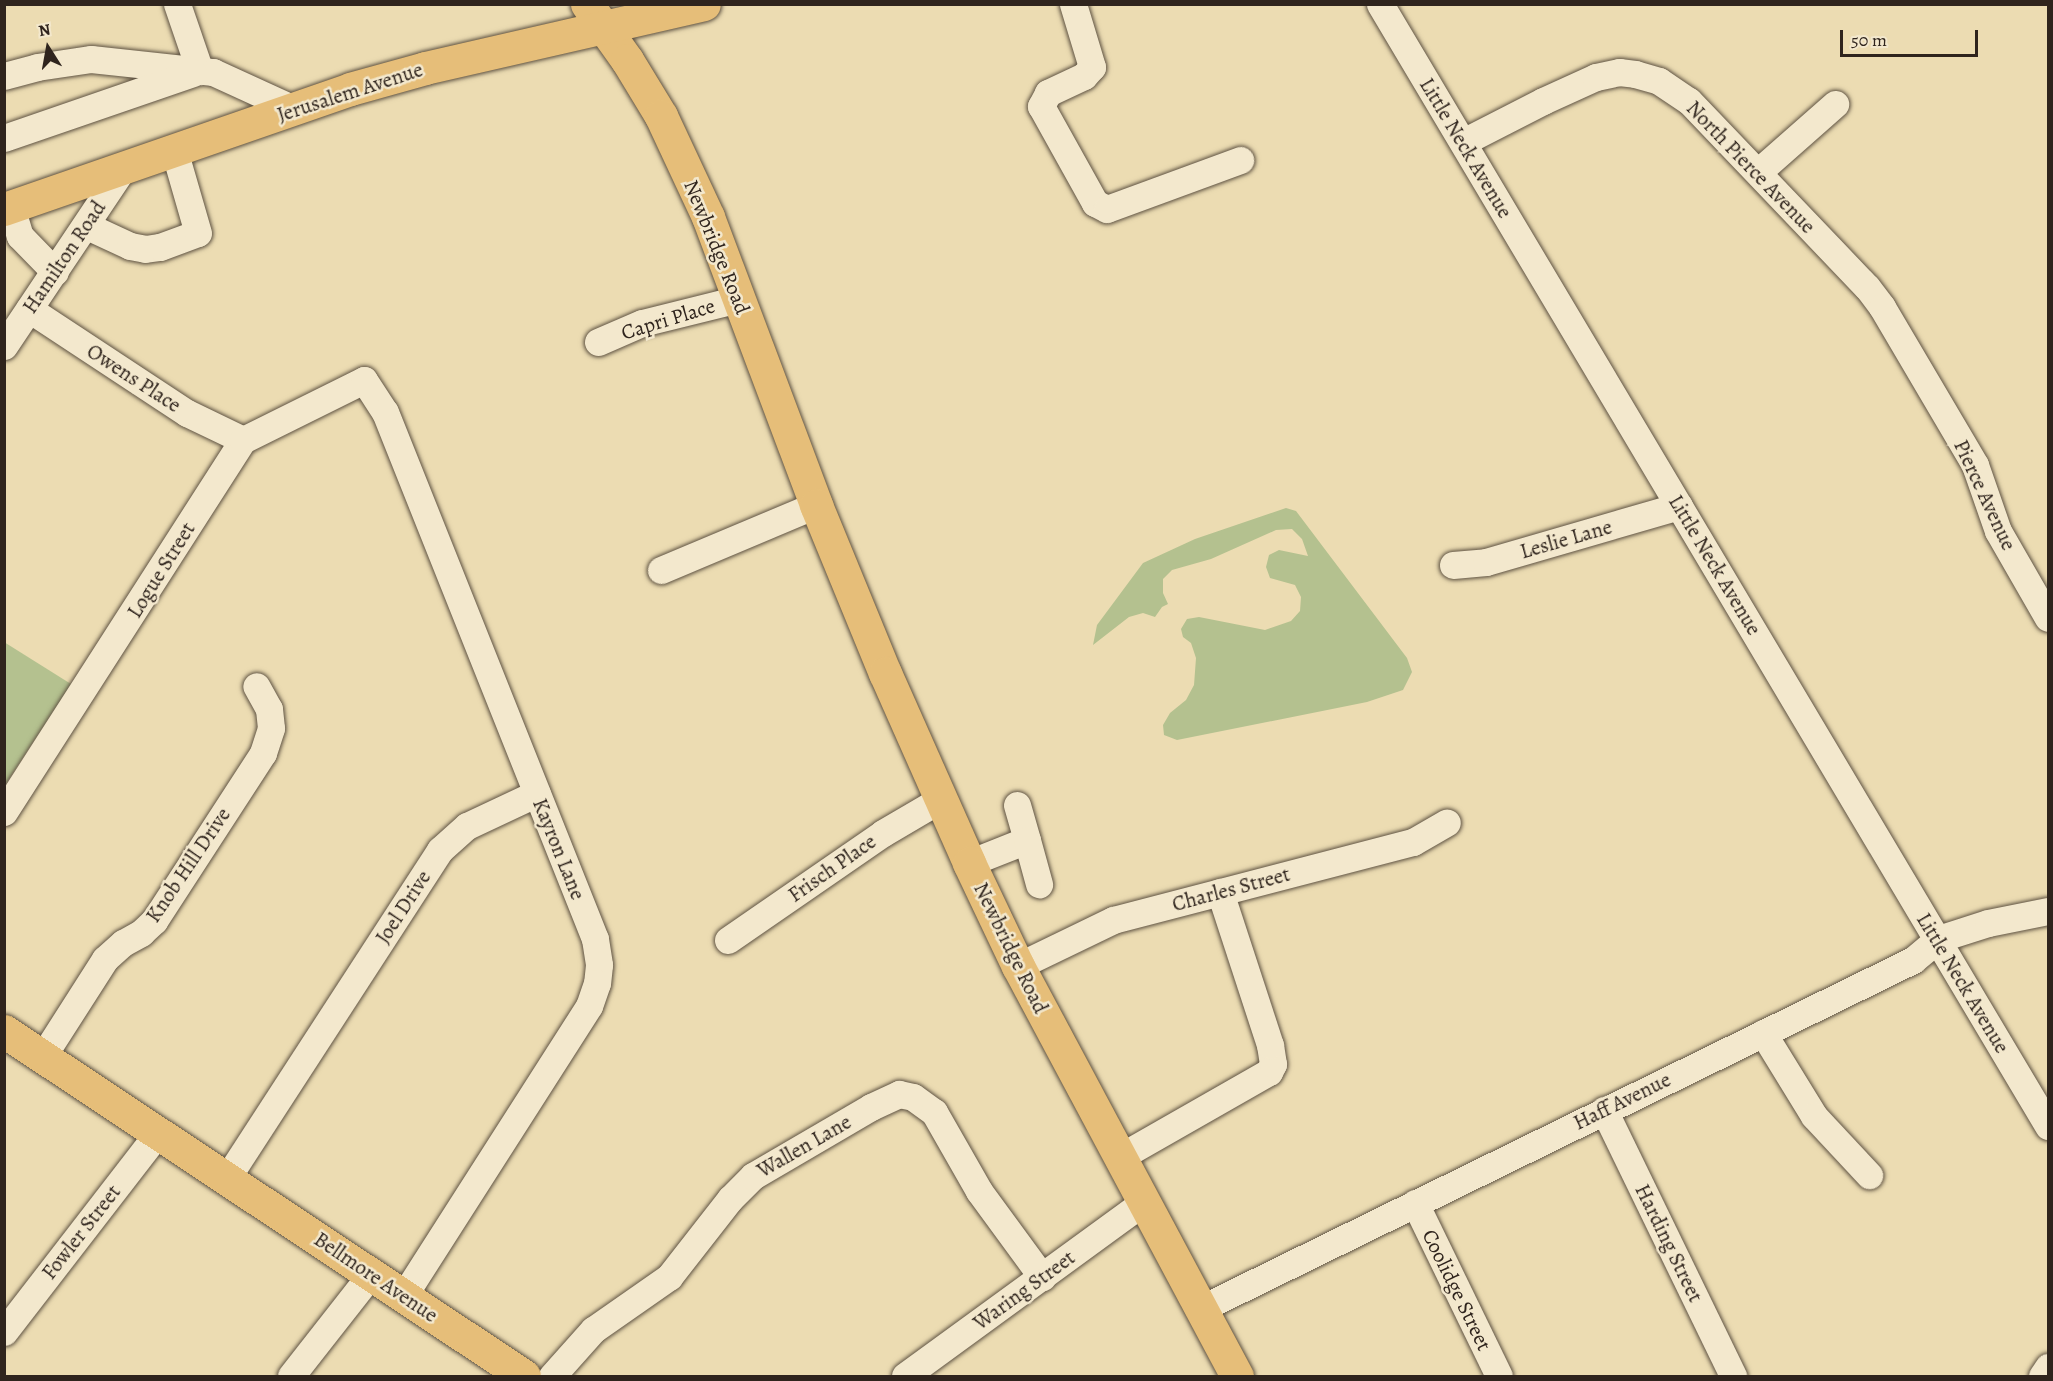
<!DOCTYPE html>
<style>
body{margin:0}
#map{position:relative;width:2053px;height:1381px;overflow:hidden;background:#ecdcb2;font-family:Alegreya,serif}
div>[style]{position:absolute}
[style*='--x']{left:calc(var(--x)*1px);top:calc(var(--y)*1px);width:calc(var(--w)*1px);rotate:calc(var(--a)*1deg)}
.green>*{inset:0;background:#b4c18f}
.roads{filter:drop-shadow(0 0 2px #5e5242) drop-shadow(0 0 2px #5e5242)}
.minor>*{height:27px;margin:-13.5px;padding:0 13.5px;transform-origin:13.5px;border-radius:13.5px;background:#f3e8cd}
.major>*{height:33px;margin:-16.5px;padding:0 16.5px;transform-origin:16.5px;border-radius:16.5px;background:#e6be79}
span{translate:-50% -50%;white-space:nowrap;text-align:center;line-height:1.15;-webkit-text-stroke:5px #f3e8cd;paint-order:stroke}
.street-label{font-size:21px;color:#2f241d}
.frame{position:absolute;inset:0;border:6px solid #2f241d;pointer-events:none}
.north{position:absolute;left:18px;top:18px;width:60px;height:60px;-webkit-text-stroke:4px #f3e8cd;paint-order:stroke;rotate:349deg;font-size:16px;font-weight:700;line-height:24px;text-align:center;color:#2f241d}
.north::after{content:'';display:block;margin:auto;width:21px;height:27px;background:#2f241d;clip-path:polygon(50% 0,100% 100%,50% 72%,0 100%)}
.scale{position:absolute;left:1840px;top:30px;width:138px;height:27px;box-sizing:border-box;border:3px solid #2f241d;border-top:0;padding-left:8px;font-size:18px;line-height:21px;white-space:nowrap;color:#2f241d;-webkit-text-stroke:4px #f3e8cd;paint-order:stroke}
</style>
<div id="map">
<div class="green">
<i style="clip-path:polygon(1286px 508px,1296px 511px,1407px 658px,1412px 672px,1403px 690px,1367px 702px,1177px 740px,1164px 735px,1163px 725px,1170px 713px,1186px 700px,1194px 685px,1196px 658px,1191px 643px,1183px 637px,1181px 629px,1187px 619px,1199px 617px,1265px 630px,1291px 621px,1300px 611px,1301px 597px,1295px 585px,1270px 578px,1266px 567px,1269px 555px,1279px 550px,1308px 556px,1302px 539px,1292px 529px,1276px 530px,1211px 559px,1172px 570px,1163px 579px,1163px 593px,1168px 604px,1162px 607px,1155px 617px,1143px 613px,1129px 617px,1093px 645px,1097px 625px,1143px 563px,1195px 539px)"></i>
<i style="clip-path:polygon(4px 642px,71px 684px,5px 785px)"></i>
</div>
<div class="roads">
<div class="minor">
<i style="--x:177;--y:4;--w:71;--a:71.1"></i>
<i style="--x:1073;--y:4;--w:66;--a:73.2"></i>
<i style="--x:1092;--y:67;--w:12;--a:132"></i>
<i style="--x:1084;--y:76;--w:40;--a:155"></i>
<i style="--x:1048;--y:93;--w:15;--a:118"></i>
<i style="--x:1041;--y:106;--w:111;--a:60.9"></i>
<i style="--x:1095;--y:203;--w:13;--a:27"></i>
<i style="--x:1107;--y:209;--w:142;--a:-20.2"></i>
<i style="--x:1380;--y:4;--w:1306;--a:59.23"></i>
<i style="--x:4;--y:76;--w:34;--a:-15"></i>
<i style="--x:37;--y:67;--w:55;--a:-8.4"></i>
<i style="--x:91;--y:59;--w:123;--a:6.1"></i>
<i style="--x:213;--y:72;--w:89;--a:24.6"></i>
<i style="--x:4;--y:138;--w:200;--a:-19"></i>
<i style="--x:1463;--y:142;--w:90;--a:-27.1"></i>
<i style="--x:1543;--y:101;--w:58;--a:-24.4"></i>
<i style="--x:1596;--y:77;--w:24;--a:-12"></i>
<i style="--x:1619;--y:72;--w:16;--a:7"></i>
<i style="--x:1635;--y:74;--w:25;--a:16"></i>
<i style="--x:1659;--y:81;--w:36;--a:34"></i>
<i style="--x:1689;--y:101;--w:257;--a:46.3"></i>
<i style="--x:1867;--y:287;--w:25;--a:53"></i>
<i style="--x:1882;--y:307;--w:183;--a:59.5"></i>
<i style="--x:1975;--y:465;--w:70;--a:70.8"></i>
<i style="--x:1998;--y:531;--w:100;--a:60.1"></i>
<i style="--x:1758;--y:172;--w:103;--a:-41.4"></i>
<i style="--x:11;--y:207;--w:30;--a:73"></i>
<i style="--x:20;--y:236;--w:50;--a:45.8"></i>
<i style="--x:87;--y:226;--w:47;--a:24.9"></i>
<i style="--x:130;--y:246;--w:15;--a:11"></i>
<i style="--x:145;--y:249;--w:15;--a:-8"></i>
<i style="--x:160;--y:247;--w:40;--a:-20.2"></i>
<i style="--x:198;--y:233;--w:86;--a:-106.1"></i>
<i style="--x:29;--y:309;--w:189;--a:33.4"></i>
<i style="--x:187;--y:413;--w:62;--a:25.7"></i>
<i style="--x:598;--y:342;--w:48;--a:-23.4"></i>
<i style="--x:642;--y:323;--w:100;--a:-13.9"></i>
<i style="--x:4;--y:346;--w:214;--a:-56.2"></i>
<i style="--x:1453;--y:565;--w:33;--a:-5"></i>
<i style="--x:1486;--y:562;--w:201;--a:-16.2"></i>
<i style="--x:661;--y:570;--w:168;--a:-22.8"></i>
<i style="--x:1017;--y:805;--w:36;--a:74"></i>
<i style="--x:4;--y:812;--w:442;--a:-57.3"></i>
<i style="--x:243;--y:440;--w:135;--a:-26.4"></i>
<i style="--x:364;--y:380;--w:38;--a:57"></i>
<i style="--x:385;--y:412;--w:567;--a:68.27"></i>
<i style="--x:595;--y:939;--w:26;--a:81"></i>
<i style="--x:599;--y:965;--w:18;--a:96"></i>
<i style="--x:597;--y:983;--w:24;--a:109"></i>
<i style="--x:589;--y:1006;--w:343;--a:122.6"></i>
<i style="--x:969;--y:863;--w:62;--a:-21.6"></i>
<i style="--x:1027;--y:840;--w:46;--a:74.7"></i>
<i style="--x:728;--y:940;--w:188;--a:-34.6"></i>
<i style="--x:883;--y:833;--w:65;--a:-30.5"></i>
<i style="--x:1018;--y:966;--w:106;--a:-25.8"></i>
<i style="--x:1113;--y:920;--w:310;--a:-14.6"></i>
<i style="--x:1413;--y:842;--w:39;--a:-30"></i>
<i style="--x:1763;--y:1033;--w:97;--a:58.4"></i>
<i style="--x:1814;--y:1116;--w:81;--a:47"></i>
<i style="--x:43;--y:1056;--w:115;--a:-57.4"></i>
<i style="--x:105;--y:959;--w:24;--a:-42"></i>
<i style="--x:123;--y:943;--w:21;--a:-29"></i>
<i style="--x:141;--y:933;--w:18;--a:-43"></i>
<i style="--x:154;--y:921;--w:200;--a:-57"></i>
<i style="--x:263;--y:753;--w:26;--a:-72"></i>
<i style="--x:271;--y:728;--w:19;--a:-96"></i>
<i style="--x:269;--y:709;--w:26;--a:-119"></i>
<i style="--x:1604;--y:1110;--w:296;--a:64.1"></i>
<i style="--x:1118;--y:1158;--w:174;--a:-29.7"></i>
<i style="--x:1269;--y:1072;--w:9;--a:-63"></i>
<i style="--x:1273;--y:1064;--w:19;--a:-99"></i>
<i style="--x:1270;--y:1045;--w:161;--a:-108.1"></i>
<i style="--x:227;--y:1178;--w:391;--a:-57"></i>
<i style="--x:440;--y:850;--w:36;--a:-42"></i>
<i style="--x:467;--y:826;--w:77;--a:-25.2"></i>
<i style="--x:1415;--y:1203;--w:192;--a:64.1"></i>
<i style="--x:1200;--y:1309;--w:794;--a:-26.08"></i>
<i style="--x:1913;--y:960;--w:33;--a:-40"></i>
<i style="--x:1938;--y:939;--w:52;--a:-17.7"></i>
<i style="--x:1988;--y:923;--w:61;--a:-11.3"></i>
<i style="--x:4;--y:1332;--w:252;--a:-52.3"></i>
<i style="--x:291;--y:1376;--w:130;--a:-51.9"></i>
<i style="--x:552;--y:1376;--w:62;--a:-48.3"></i>
<i style="--x:593;--y:1330;--w:93;--a:-34.9"></i>
<i style="--x:669;--y:1277;--w:99;--a:-52"></i>
<i style="--x:730;--y:1199;--w:33;--a:-45"></i>
<i style="--x:753;--y:1176;--w:137;--a:-30.3"></i>
<i style="--x:871;--y:1107;--w:31;--a:-25"></i>
<i style="--x:899;--y:1094;--w:14;--a:12"></i>
<i style="--x:913;--y:1097;--w:26;--a:36"></i>
<i style="--x:934;--y:1112;--w:91;--a:60.3"></i>
<i style="--x:979;--y:1191;--w:107;--a:53.8"></i>
<i style="--x:905;--y:1376;--w:293;--a:-36.1"></i>
<i style="--x:2042;--y:1376;--w:11;--a:-56"></i>
</div>
<div class="major">
<i style="--x:587;--y:4;--w:69;--a:54.5"></i>
<i style="--x:627;--y:60;--w:66;--a:58.7"></i>
<i style="--x:661;--y:116;--w:111;--a:65"></i>
<i style="--x:708;--y:217;--w:308;--a:69.4"></i>
<i style="--x:816;--y:505;--w:182;--a:67.7"></i>
<i style="--x:885;--y:673;--w:208;--a:66.1"></i>
<i style="--x:969;--y:863;--w:114;--a:64.6"></i>
<i style="--x:1018;--y:966;--w:465;--a:61.9"></i>
<i style="--x:4;--y:209;--w:366;--a:-19.1"></i>
<i style="--x:350;--y:89;--w:78;--a:-15.6"></i>
<i style="--x:425;--y:68;--w:286;--a:-12.9"></i>
<i style="--x:4;--y:1031;--w:624;--a:33.56"></i>
</div>
</div>
<div class="street-label">
<span style="left:350px;top:92px;rotate:-18deg">Jerusalem Avenue</span>
<span style="left:1466px;top:148px;rotate:59deg">Little Neck Avenue</span>
<span style="left:1751px;top:167px;rotate:46deg">North Pierce Avenue</span>
<span style="left:717px;top:247px;rotate:68deg">Newbridge Road</span>
<span style="left:64px;top:257px;rotate:-56deg">Hamilton Road</span>
<span style="left:668px;top:319px;rotate:-17deg">Capri Place</span>
<span style="left:134px;top:378px;rotate:33deg">Owens Place</span>
<span style="left:1985px;top:495px;rotate:65deg">Pierce Avenue</span>
<span style="left:1566px;top:539px;rotate:-16deg">Leslie Lane</span>
<span style="left:1715px;top:565px;rotate:59deg">Little Neck Avenue</span>
<span style="left:161px;top:570px;rotate:-58deg">Logue Street</span>
<span style="left:559px;top:849px;rotate:68deg">Kayron Lane</span>
<span style="left:188px;top:865px;rotate:-56deg">Knob Hill Drive</span>
<span style="left:832px;top:868px;rotate:-35deg">Frisch Place</span>
<span style="left:1231px;top:889px;rotate:-15deg">Charles Street</span>
<span style="left:403px;top:907px;rotate:-57deg">Joel Drive</span>
<span style="left:1011px;top:948px;rotate:64deg">Newbridge Road</span>
<span style="left:1963px;top:983px;rotate:59deg">Little Neck Avenue</span>
<span style="left:1622px;top:1101px;rotate:-26deg">Haff Avenue</span>
<span style="left:804px;top:1146px;rotate:-30deg">Wallen Lane</span>
<span style="left:81px;top:1232px;rotate:-52deg">Fowler Street</span>
<span style="left:1669px;top:1243px;rotate:64deg">Harding Street</span>
<span style="left:376px;top:1277px;rotate:34deg">Bellmore Avenue</span>
<span style="left:1024px;top:1290px;rotate:-36deg">Waring Street</span>
<span style="left:1457px;top:1290px;rotate:64deg">Coolidge Street</span>
</div>
<div class="frame"></div>
<div class="north">N</div>
<div class="scale">50 m</div>
</div>
